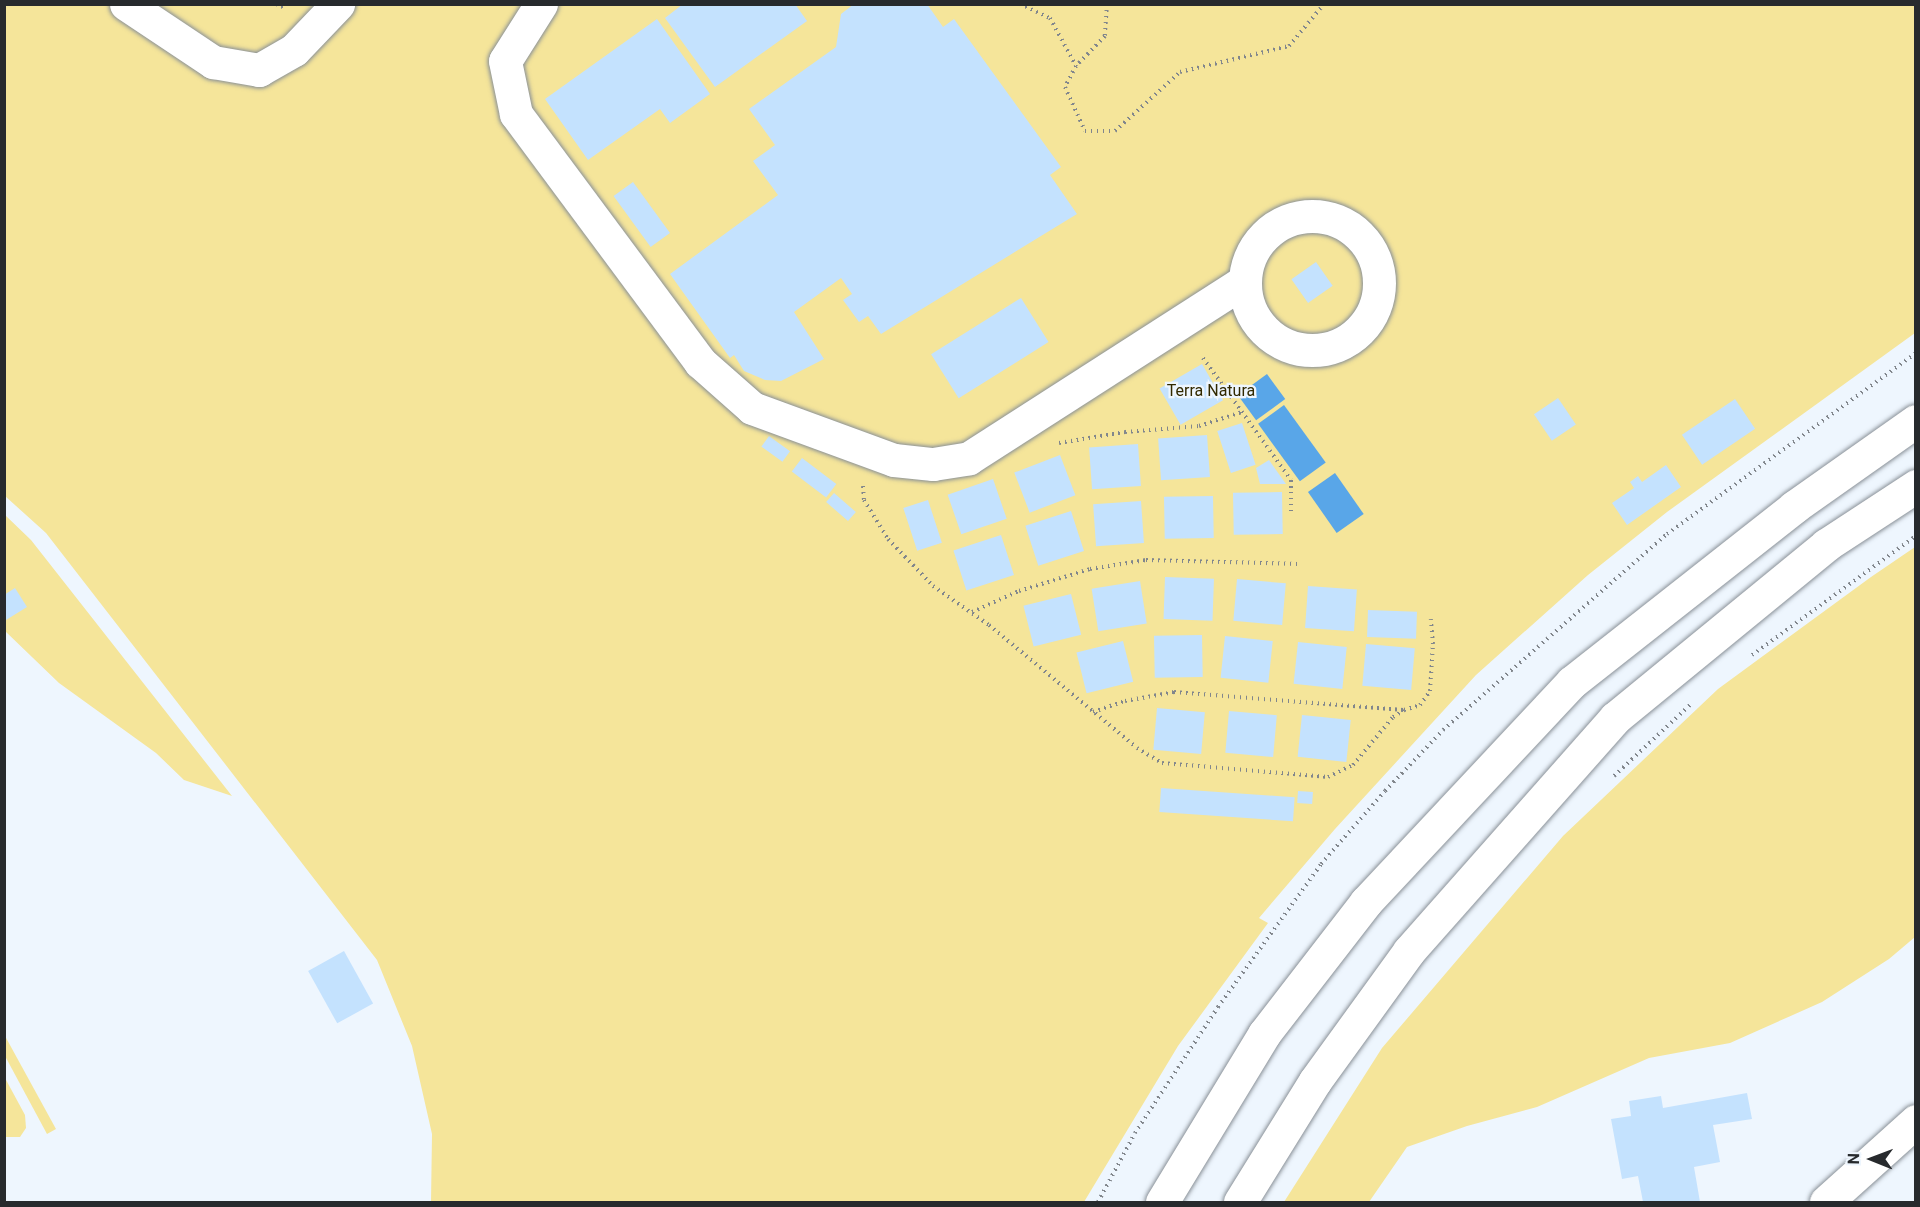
<!DOCTYPE html>
<style>
body{margin:0}
#map{position:relative;width:1920px;height:1207px;overflow:hidden;background:#eef6fe;font-family:Roboto,sans-serif}
div>[style]{position:absolute}
[style*='--x']{left:calc(var(--x)*1px);top:calc(var(--y)*1px);width:calc(var(--w)*1px);rotate:calc(var(--a)*1deg)}
.green>*{inset:0;background:#f5e59a}
.water>*{inset:0;background:#59a6e8;transform-origin:0 0}
.building>*{inset:0;background:#c4e2fe;transform-origin:0 0}
.path>*{height:4px;margin-top:-2px;transform-origin:0;background:repeating-linear-gradient(90deg,#81868c 0 1.5px,transparent 0 6px)}
.roads{filter:drop-shadow(0 0 2px #899097) drop-shadow(0 0 2px #899097)}
.minor>*{height:33px;margin:-16.5px;padding:0 16.5px;transform-origin:16.5px;border-radius:16.5px;background:#fff}
.minor>.ring{margin:-16.5px;padding:0;box-sizing:content-box;background:none;border:33px solid #fff;border-radius:50%}
.major>*{height:33px;margin:-16.5px;padding:0 16.5px;transform-origin:16.5px;border-radius:16.5px;background:#fff}
span{translate:-50% -50%;white-space:nowrap;text-align:center;line-height:1.15;-webkit-text-stroke:4.5px #eef6fe;paint-order:stroke}
.park-label{font-size:16px;color:#312900}
.frame{position:absolute;inset:0;border:6px solid #272a2d;pointer-events:none}
.north{position:absolute;left:1842px;top:1129px;width:60px;height:60px;-webkit-text-stroke:4px #eef6fe;paint-order:stroke;rotate:271deg;font-size:16px;font-weight:700;line-height:24px;text-align:center;color:#272a2d}
.north::after{content:'';display:block;margin:auto;width:21px;height:27px;background:#272a2d;clip-path:polygon(50% 0,100% 100%,50% 72%,0 100%)}
</style>
<div id="map">
<div class="green">
<i style="clip-path:polygon(5px 5px,1915px 5px,1915px 333px,1667px 512px,1588px 575px,1476px 675px,1335px 829px,1259px 918px,1268px 923px,1178px 1046px,1084px 1202px,431px 1202px,432px 1134px,412px 1046px,377px 960px,46px 533px,5px 496px)"></i>
<i style="clip-path:polygon(4px 514px,31px 540px,232px 796px,184px 780px,156px 753px,59px 683px,5px 631px)"></i>
<i style="clip-path:polygon(1915px 547px,1915px 937px,1889px 959px,1822px 1002px,1730px 1043px,1649px 1058px,1537px 1107px,1467px 1126px,1407px 1147px,1369px 1202px,1284px 1202px,1382px 1048px,1563px 836px,1718px 689px,1871px 577px)"></i>
<i style="clip-path:polygon(5px 1036px,56px 1129px,47px 1134px,5px 1056px)"></i>
<i style="clip-path:polygon(5px 1078px,25px 1115px,26px 1128px,20px 1137px,5px 1137px)"></i>
</div>
<div class="water">
<i style="left:1267px;top:374px;width:31px;height:36px;rotate:54deg"></i>
<i style="left:1284px;top:405px;width:71px;height:32px;rotate:54deg"></i>
<i style="left:1335px;top:473px;width:50px;height:33px;rotate:55deg"></i>
</div>
<div class="building">
<i style="clip-path:polygon(683px 4px,795px 4px,807px 21px,715px 87px,665px 18px)"></i>
<i style="clip-path:polygon(854px 4px,927px 4px,943px 27px,954px 19px,1061px 167px,1050px 175px,1077px 214px,881px 334px,868px 316px,859px 322px,843px 300px,852px 294px,841px 278px,794px 312px,824px 359px,781px 381px,765px 380px,744px 371px,734px 355px,730px 358px,670px 274px,778px 195px,753px 161px,775px 145px,749px 109px,836px 47px,841px 14px)"></i>
<i style="clip-path:polygon(657px 19px,710px 94px,670px 123px,660px 109px,588px 160px,545px 99px)"></i>
<i style="left:633px;top:182px;width:63px;height:24px;rotate:54deg"></i>
<i style="left:1316px;top:262px;width:29px;height:30px;rotate:55deg"></i>
<i style="left:1021px;top:298px;width:52px;height:106px;rotate:58deg"></i>
<i style="left:1202px;top:364px;width:42px;height:49px;rotate:60deg"></i>
<i style="left:1558px;top:398px;width:32px;height:29px;rotate:56deg"></i>
<i style="left:1735px;top:399px;width:36px;height:64px;rotate:56deg"></i>
<i style="left:1242px;top:423px;width:44px;height:26px;rotate:72deg"></i>
<i style="left:1207px;top:435px;width:42px;height:49px;rotate:86deg"></i>
<i style="left:769px;top:436px;width:26px;height:13px;rotate:36deg"></i>
<i style="left:1138px;top:444px;width:42px;height:49px;rotate:86deg"></i>
<i style="left:1060px;top:455px;width:43px;height:49px;rotate:69deg"></i>
<i style="left:802px;top:458px;width:43px;height:17px;rotate:37deg"></i>
<i style="clip-path:polygon(1269px 460px,1286px 484px,1260px 484px,1256px 468px)"></i>
<i style="clip-path:polygon(1666px 465px,1681px 487px,1627px 525px,1612px 503px,1634px 488px,1630px 482px,1638px 476px,1642px 482px)"></i>
<i style="left:993px;top:479px;width:42px;height:48px;rotate:71deg"></i>
<i style="left:1282px;top:492px;width:42px;height:49px;rotate:89deg"></i>
<i style="left:834px;top:493px;width:29px;height:12px;rotate:41deg"></i>
<i style="left:1213px;top:496px;width:42px;height:49px;rotate:89deg"></i>
<i style="left:928px;top:500px;width:45px;height:26px;rotate:72deg"></i>
<i style="left:1141px;top:501px;width:42px;height:48px;rotate:86deg"></i>
<i style="left:1071px;top:511px;width:42px;height:48px;rotate:72deg"></i>
<i style="left:1001px;top:535px;width:42px;height:50px;rotate:72deg"></i>
<i style="left:1165px;top:577px;width:49px;height:42px;rotate:2deg"></i>
<i style="left:1237px;top:579px;width:49px;height:42px;rotate:5deg"></i>
<i style="left:1140px;top:581px;width:43px;height:49px;rotate:81deg"></i>
<i style="left:1308px;top:586px;width:49px;height:42px;rotate:4deg"></i>
<i style="clip-path:polygon(15px 588px,27px 607px,6px 620px,4px 595px)"></i>
<i style="left:1071px;top:594px;width:42px;height:49px;rotate:76deg"></i>
<i style="left:1368px;top:610px;width:49px;height:27px;rotate:2deg"></i>
<i style="left:1202px;top:635px;width:42px;height:48px;rotate:89deg"></i>
<i style="left:1225px;top:636px;width:48px;height:42px;rotate:6deg"></i>
<i style="left:1123px;top:641px;width:42px;height:48px;rotate:76deg"></i>
<i style="left:1298px;top:642px;width:49px;height:42px;rotate:6deg"></i>
<i style="left:1366px;top:644px;width:49px;height:42px;rotate:5deg"></i>
<i style="left:1157px;top:708px;width:48px;height:42px;rotate:5deg"></i>
<i style="left:1229px;top:711px;width:48px;height:42px;rotate:5deg"></i>
<i style="left:1302px;top:715px;width:49px;height:42px;rotate:6deg"></i>
<i style="left:1161px;top:788px;width:134px;height:24px;rotate:4deg"></i>
<i style="left:1298px;top:791px;width:15px;height:12px;rotate:4deg"></i>
<i style="left:344px;top:951px;width:60px;height:41px;rotate:61deg"></i>
<i style="clip-path:polygon(1747px 1093px,1752px 1119px,1713px 1125px,1720px 1162px,1694px 1167px,1700px 1202px,1643px 1202px,1638px 1176px,1622px 1179px,1611px 1119px,1631px 1116px,1629px 1101px,1661px 1096px,1663px 1108px)"></i>
</div>
<div class="path">
<i style="--x:276;--y:4;--w:10;--a:24"></i>
<i style="--x:1020;--y:4;--w:33;--a:25"></i>
<i style="--x:1050;--y:18;--w:55;--a:61.6"></i>
<i style="--x:1107;--y:4;--w:32;--a:94"></i>
<i style="--x:1105;--y:36;--w:42;--a:134"></i>
<i style="--x:1076;--y:66;--w:24;--a:118"></i>
<i style="--x:1065;--y:87;--w:48;--a:65.6"></i>
<i style="--x:1085;--y:131;--w:30;--a:0"></i>
<i style="--x:1115;--y:131;--w:88;--a:-42.2"></i>
<i style="--x:1180;--y:72;--w:112;--a:-13.4"></i>
<i style="--x:1289;--y:46;--w:55;--a:-50.2"></i>
<i style="--x:1203;--y:358;--w:150;--a:54.2"></i>
<i style="--x:1291;--y:480;--w:34;--a:90"></i>
<i style="--x:1059;--y:443;--w:67;--a:-9.5"></i>
<i style="--x:1125;--y:432;--w:74;--a:-4.6"></i>
<i style="--x:1199;--y:426;--w:45;--a:-18"></i>
<i style="--x:863;--y:486;--w:14;--a:86"></i>
<i style="--x:864;--y:500;--w:46;--a:58.4"></i>
<i style="--x:888;--y:539;--w:65;--a:46.2"></i>
<i style="--x:933;--y:586;--w:68;--a:34.9"></i>
<i style="--x:989;--y:625;--w:192;--a:39.7"></i>
<i style="--x:1137;--y:748;--w:29;--a:31"></i>
<i style="--x:1162;--y:763;--w:167;--a:4.8"></i>
<i style="--x:1328;--y:777;--w:28;--a:-26"></i>
<i style="--x:1353;--y:765;--w:62;--a:-50.2"></i>
<i style="--x:1393;--y:717;--w:13;--a:-32"></i>
<i style="--x:1404;--y:710;--w:17;--a:-17"></i>
<i style="--x:1420;--y:705;--w:17;--a:-54"></i>
<i style="--x:1430;--y:691;--w:47;--a:-86.3"></i>
<i style="--x:1433;--y:644;--w:25;--a:-95"></i>
<i style="--x:972;--y:612;--w:51;--a:-24.1"></i>
<i style="--x:1019;--y:591;--w:74;--a:-17.2"></i>
<i style="--x:1090;--y:569;--w:57;--a:-9.1"></i>
<i style="--x:1146;--y:560;--w:152;--a:1.5"></i>
<i style="--x:1752;--y:655;--w:203;--a:-36"></i>
<i style="--x:1093;--y:712;--w:34;--a:-19"></i>
<i style="--x:1125;--y:701;--w:50;--a:-10.4"></i>
<i style="--x:1174;--y:692;--w:230;--a:4.5"></i>
<i style="--x:1614;--y:776;--w:104;--a:-43.1"></i>
<i style="--x:1098;--y:1202;--w:78;--a:-61.8"></i>
<i style="--x:1135;--y:1133;--w:151;--a:-56.6"></i>
<i style="--x:1218;--y:1007;--w:176;--a:-54.2"></i>
<i style="--x:1321;--y:864;--w:97;--a:-48.8"></i>
<i style="--x:1385;--y:791;--w:84;--a:-46.4"></i>
<i style="--x:1443;--y:730;--w:298;--a:-41.2"></i>
<i style="--x:1667;--y:534;--w:308;--a:-36"></i>
</div>
<div class="roads">
<div class="minor">
<i style="--x:126;--y:4;--w:105;--a:33.7"></i>
<i style="--x:213;--y:62;--w:47;--a:9.9"></i>
<i style="--x:259;--y:70;--w:40;--a:-29.7"></i>
<i style="--x:294;--y:50;--w:64;--a:-46.3"></i>
<i style="--x:541;--y:4;--w:67;--a:122.3"></i>
<i style="--x:505;--y:61;--w:54;--a:78.3"></i>
<i style="--x:516;--y:114;--w:309;--a:53.4"></i>
<i style="--x:700;--y:362;--w:69;--a:41.5"></i>
<i style="--x:752;--y:408;--w:151;--a:20.1"></i>
<i style="--x:894;--y:460;--w:39;--a:6"></i>
<i style="--x:933;--y:464;--w:36;--a:-9"></i>
<i style="--x:969;--y:458;--w:326;--a:-32.7"></i>
<i class="ring" style="left:1245px;top:216px;width:101px;height:101px"></i>
<i style="--x:1826;--y:1202;--w:121;--a:-42"></i>
</div>
<div class="major">
<i style="--x:1162;--y:1202;--w:197;--a:-58.7"></i>
<i style="--x:1264;--y:1034;--w:167;--a:-52.3"></i>
<i style="--x:1366;--y:902;--w:301;--a:-46.9"></i>
<i style="--x:1572;--y:682;--w:283;--a:-38.2"></i>
<i style="--x:1794;--y:507;--w:149;--a:-35.2"></i>
<i style="--x:1240;--y:1202;--w:142;--a:-58.2"></i>
<i style="--x:1315;--y:1081;--w:160;--a:-54.1"></i>
<i style="--x:1409;--y:951;--w:311;--a:-48.5"></i>
<i style="--x:1615;--y:718;--w:273;--a:-39.3"></i>
<i style="--x:1826;--y:545;--w:108;--a:-33.2"></i>
</div>
</div>
<div class="park-label">
<span style="left:1211px;top:391px">Terra Natura</span>
</div>
<div class="frame"></div>
<div class="north">N</div>
</div>
